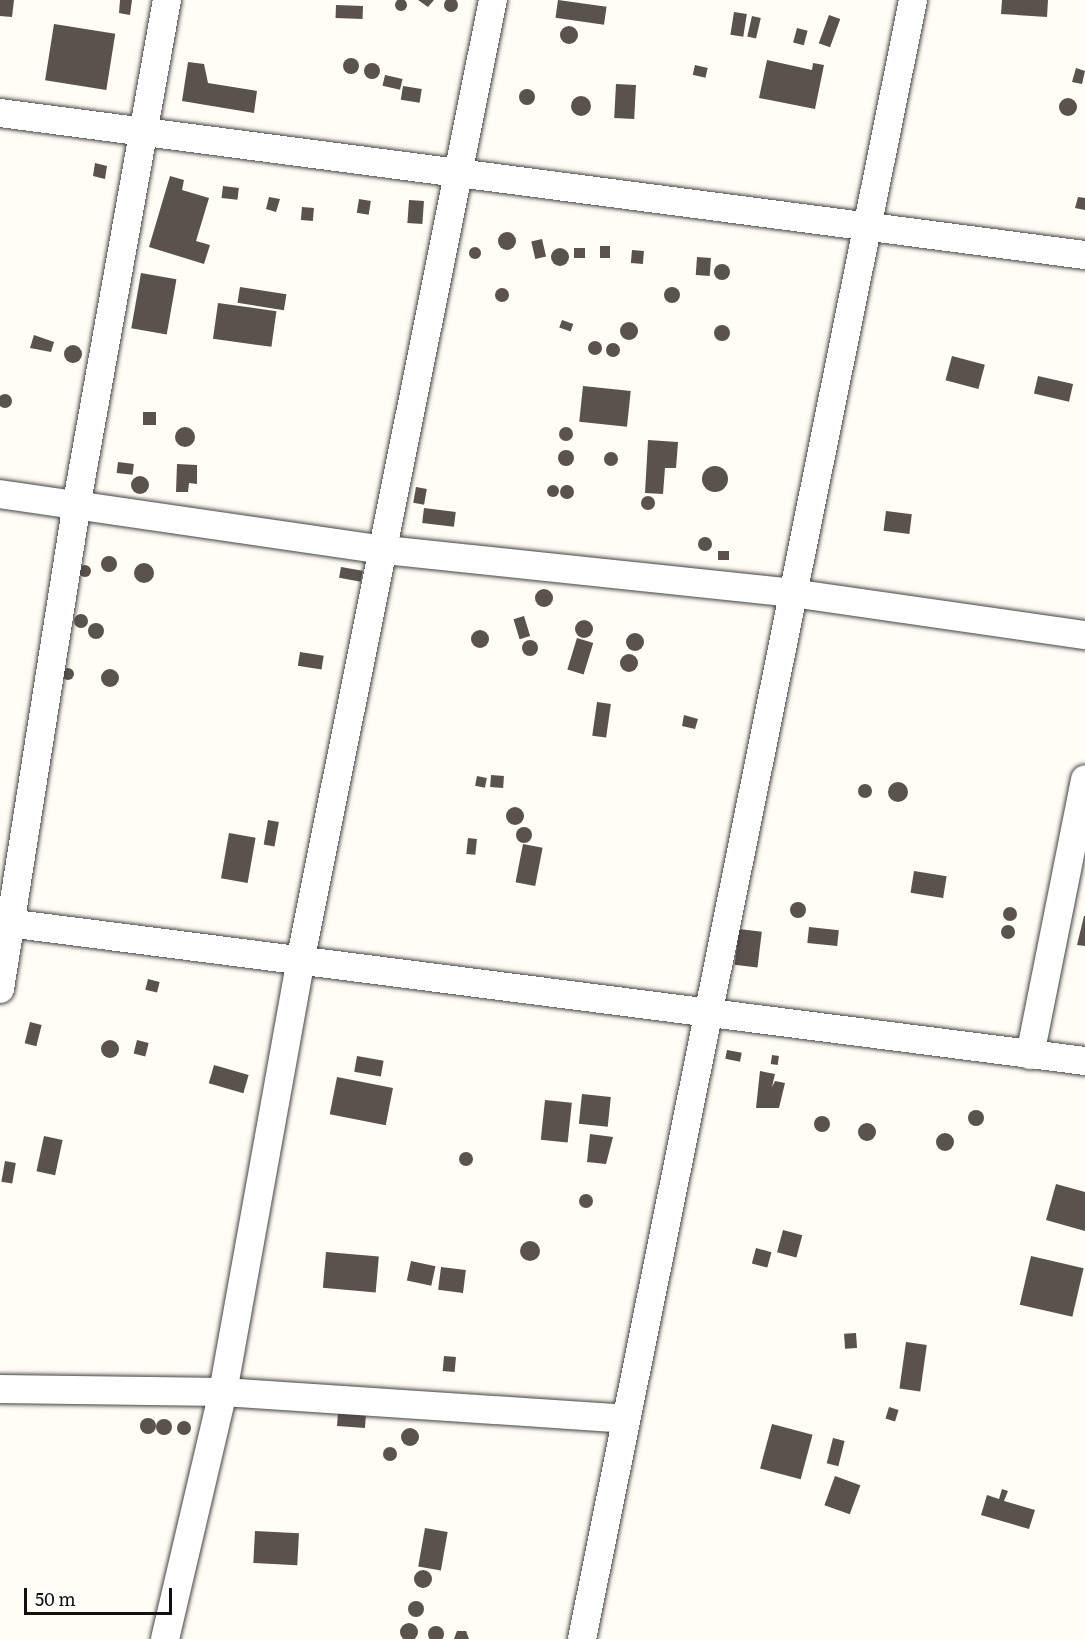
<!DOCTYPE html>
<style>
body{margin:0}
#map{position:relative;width:1085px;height:1639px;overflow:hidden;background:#fffdf5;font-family:Literata,serif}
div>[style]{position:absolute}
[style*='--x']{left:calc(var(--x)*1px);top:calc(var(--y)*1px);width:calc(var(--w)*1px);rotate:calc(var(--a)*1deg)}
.building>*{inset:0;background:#5a524d;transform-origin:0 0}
.round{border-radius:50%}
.roads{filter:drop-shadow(0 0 2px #444) drop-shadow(0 0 2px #444)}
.minor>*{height:28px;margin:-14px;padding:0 14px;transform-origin:14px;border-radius:14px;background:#fff}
span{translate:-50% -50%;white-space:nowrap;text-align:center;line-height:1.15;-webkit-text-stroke:6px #fff;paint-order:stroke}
.scale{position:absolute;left:24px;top:1588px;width:148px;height:27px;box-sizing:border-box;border:3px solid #111;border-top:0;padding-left:8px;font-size:18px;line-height:21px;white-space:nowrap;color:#111;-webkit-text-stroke:4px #fff;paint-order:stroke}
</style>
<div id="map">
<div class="building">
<i class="round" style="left:444px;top:-2px;width:14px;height:14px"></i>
<i class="round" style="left:395px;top:-1px;width:12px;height:12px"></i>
<i style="clip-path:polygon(0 0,14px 0,12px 17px,0 16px)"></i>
<i style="clip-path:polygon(120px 0,132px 0,130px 15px,119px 13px)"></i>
<i style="clip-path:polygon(418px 0,434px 0,428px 7px)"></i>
<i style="left:558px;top:0;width:49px;height:18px;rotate:8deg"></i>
<i style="clip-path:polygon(1002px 0,1048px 0,1047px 17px,1001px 14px)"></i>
<i style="left:336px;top:5px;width:27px;height:13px;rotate:2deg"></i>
<i style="left:734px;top:12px;width:13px;height:23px;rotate:9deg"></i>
<i style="left:829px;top:15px;width:12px;height:30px;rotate:20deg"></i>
<i style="left:752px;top:16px;width:9px;height:21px;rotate:13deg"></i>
<i style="left:54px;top:24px;width:62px;height:57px;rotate:9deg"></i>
<i class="round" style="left:560px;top:26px;width:18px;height:18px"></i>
<i style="left:797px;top:28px;width:11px;height:15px;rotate:15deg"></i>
<i class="round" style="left:343px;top:58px;width:16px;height:16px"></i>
<i style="clip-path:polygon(767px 60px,812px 70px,813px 63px,824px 65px,815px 109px,759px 98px)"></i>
<i style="clip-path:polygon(188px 62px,204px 64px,208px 83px,257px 91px,254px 113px,182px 101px)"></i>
<i class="round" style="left:364px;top:63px;width:16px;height:16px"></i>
<i style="left:695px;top:65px;width:13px;height:10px;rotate:13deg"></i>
<i style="clip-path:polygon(1076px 68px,1085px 71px,1082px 84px,1072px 82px)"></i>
<i style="left:385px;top:75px;width:18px;height:11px;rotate:13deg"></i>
<i style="left:616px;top:84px;width:20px;height:34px;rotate:3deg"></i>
<i style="left:403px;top:86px;width:19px;height:14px;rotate:9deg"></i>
<i class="round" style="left:519px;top:89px;width:16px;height:16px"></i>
<i class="round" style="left:571px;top:96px;width:20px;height:20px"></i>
<i class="round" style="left:1059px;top:98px;width:18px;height:18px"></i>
<i style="clip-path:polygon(95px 163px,107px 166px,105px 179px,93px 176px)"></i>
<i style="clip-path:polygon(170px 176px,184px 180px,182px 190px,209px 198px,196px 241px,210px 245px,204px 264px,149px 247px)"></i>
<i style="left:223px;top:186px;width:16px;height:12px;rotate:7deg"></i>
<i style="clip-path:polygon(269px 197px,280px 199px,276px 212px,266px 209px)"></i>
<i style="clip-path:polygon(1078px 197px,1085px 198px,1085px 210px,1075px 208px)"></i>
<i style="left:359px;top:199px;width:12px;height:14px;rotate:9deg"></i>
<i style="left:409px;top:200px;width:15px;height:23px;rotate:4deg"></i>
<i style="left:302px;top:207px;width:12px;height:13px;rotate:5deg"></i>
<i class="round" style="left:498px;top:232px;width:18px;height:18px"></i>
<i style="left:542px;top:239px;width:18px;height:11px;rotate:77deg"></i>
<i style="left:600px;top:246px;width:10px;height:12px"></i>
<i class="round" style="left:469px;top:247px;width:12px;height:12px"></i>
<i style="left:574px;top:248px;width:11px;height:10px"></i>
<i class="round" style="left:551px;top:248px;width:18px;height:18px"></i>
<i style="left:632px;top:250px;width:12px;height:13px;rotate:5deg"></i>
<i style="left:697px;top:257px;width:14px;height:18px;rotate:4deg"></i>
<i class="round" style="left:714px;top:264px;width:16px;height:16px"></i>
<i style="left:141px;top:273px;width:36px;height:56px;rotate:10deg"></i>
<i class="round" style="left:664px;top:287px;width:16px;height:16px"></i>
<i style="left:240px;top:287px;width:47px;height:16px;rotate:9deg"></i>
<i class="round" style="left:495px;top:288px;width:14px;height:14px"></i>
<i style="left:218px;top:303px;width:59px;height:36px;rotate:8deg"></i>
<i style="left:562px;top:320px;width:12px;height:8px;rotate:20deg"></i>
<i class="round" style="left:620px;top:322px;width:18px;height:18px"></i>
<i class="round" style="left:714px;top:325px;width:16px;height:16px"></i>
<i style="clip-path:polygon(34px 335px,54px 342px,51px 352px,30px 348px)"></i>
<i class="round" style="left:588px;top:341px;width:14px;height:14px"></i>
<i class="round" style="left:606px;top:343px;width:14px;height:14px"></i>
<i class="round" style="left:64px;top:345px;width:18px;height:18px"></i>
<i style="left:952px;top:356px;width:34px;height:25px;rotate:15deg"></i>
<i style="left:1038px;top:376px;width:36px;height:18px;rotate:13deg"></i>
<i style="left:583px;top:386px;width:48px;height:36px;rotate:6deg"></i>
<i class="round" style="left:-2px;top:394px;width:14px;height:14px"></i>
<i style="left:143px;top:412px;width:13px;height:13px"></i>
<i class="round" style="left:175px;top:427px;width:20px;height:20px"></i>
<i class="round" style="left:559px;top:427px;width:14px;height:14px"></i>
<i style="clip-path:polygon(648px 440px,678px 442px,676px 468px,665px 468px,663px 494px,645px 493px)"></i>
<i class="round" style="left:558px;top:450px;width:16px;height:16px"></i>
<i class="round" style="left:604px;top:452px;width:14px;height:14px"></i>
<i style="left:118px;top:462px;width:16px;height:11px;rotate:7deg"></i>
<i style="clip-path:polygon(177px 464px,197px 465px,197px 484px,189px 483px,188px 492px,176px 492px)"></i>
<i class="round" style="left:702px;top:466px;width:26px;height:26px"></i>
<i class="round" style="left:131px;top:476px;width:18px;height:18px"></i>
<i class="round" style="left:547px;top:485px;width:12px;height:12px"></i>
<i class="round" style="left:560px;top:485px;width:14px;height:14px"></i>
<i style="left:416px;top:487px;width:11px;height:16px;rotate:10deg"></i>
<i class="round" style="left:641px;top:496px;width:14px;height:14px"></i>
<i style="left:424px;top:508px;width:32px;height:15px;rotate:7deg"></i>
<i style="left:886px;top:511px;width:26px;height:20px;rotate:7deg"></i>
<i class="round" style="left:698px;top:537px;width:14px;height:14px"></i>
<i style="left:718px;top:551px;width:11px;height:9px"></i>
<i class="round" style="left:101px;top:556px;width:16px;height:16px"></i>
<i class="round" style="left:134px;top:563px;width:20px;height:20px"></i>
<i class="round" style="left:79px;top:565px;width:12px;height:12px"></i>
<i style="left:341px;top:567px;width:22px;height:11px;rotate:10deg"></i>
<i class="round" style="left:535px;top:589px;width:18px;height:18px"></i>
<i class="round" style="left:74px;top:614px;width:14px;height:14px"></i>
<i style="left:524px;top:616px;width:21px;height:11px;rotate:73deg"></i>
<i class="round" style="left:575px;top:620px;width:18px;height:18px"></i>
<i class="round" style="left:88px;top:623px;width:16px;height:16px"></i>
<i class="round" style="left:471px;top:630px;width:18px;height:18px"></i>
<i class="round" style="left:626px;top:633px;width:18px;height:18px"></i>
<i style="left:577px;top:638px;width:17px;height:33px;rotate:17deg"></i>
<i class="round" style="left:522px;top:640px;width:16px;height:16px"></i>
<i style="left:300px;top:652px;width:24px;height:14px;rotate:9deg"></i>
<i class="round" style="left:620px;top:654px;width:18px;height:18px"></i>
<i class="round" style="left:62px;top:668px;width:12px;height:12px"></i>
<i class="round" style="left:101px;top:669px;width:18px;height:18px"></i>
<i style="left:597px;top:702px;width:14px;height:34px;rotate:8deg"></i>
<i style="clip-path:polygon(684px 715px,698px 719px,695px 729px,682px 726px)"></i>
<i style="left:491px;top:775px;width:13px;height:12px;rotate:4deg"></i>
<i style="left:477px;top:776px;width:10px;height:10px;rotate:11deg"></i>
<i class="round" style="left:888px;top:782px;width:20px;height:20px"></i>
<i class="round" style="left:858px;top:784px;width:14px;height:14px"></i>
<i class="round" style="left:506px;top:807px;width:18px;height:18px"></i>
<i style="left:268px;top:820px;width:11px;height:25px;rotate:10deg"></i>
<i class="round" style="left:516px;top:827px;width:16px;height:16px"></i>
<i style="left:229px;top:833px;width:27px;height:46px;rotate:10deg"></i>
<i style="left:468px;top:838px;width:9px;height:16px;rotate:6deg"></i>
<i style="left:523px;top:844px;width:20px;height:39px;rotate:11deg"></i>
<i style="left:914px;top:871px;width:33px;height:22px;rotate:9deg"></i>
<i class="round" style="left:790px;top:902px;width:16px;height:16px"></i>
<i class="round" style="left:1003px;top:907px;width:14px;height:14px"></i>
<i style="clip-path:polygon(1084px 916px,1085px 916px,1085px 946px,1077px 945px)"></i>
<i class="round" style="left:1001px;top:925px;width:14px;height:14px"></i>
<i style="left:809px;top:927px;width:30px;height:16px;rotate:6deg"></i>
<i style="left:739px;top:929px;width:23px;height:36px;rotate:7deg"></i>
<i style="left:148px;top:979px;width:12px;height:11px;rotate:14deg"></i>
<i style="left:30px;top:1022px;width:12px;height:22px;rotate:14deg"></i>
<i class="round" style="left:101px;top:1040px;width:18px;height:18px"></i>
<i style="left:137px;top:1040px;width:12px;height:14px;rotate:14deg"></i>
<i style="left:727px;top:1050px;width:15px;height:9px;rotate:11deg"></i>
<i style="left:772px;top:1055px;width:7px;height:9px;rotate:8deg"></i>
<i style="left:357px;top:1056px;width:27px;height:16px;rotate:10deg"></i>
<i style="left:214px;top:1065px;width:36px;height:19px;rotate:16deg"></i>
<i style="clip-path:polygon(760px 1071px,775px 1074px,772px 1087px,775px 1081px,785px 1083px,779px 1108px,756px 1108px)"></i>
<i style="left:337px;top:1077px;width:57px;height:38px;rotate:11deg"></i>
<i style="left:582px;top:1094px;width:29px;height:30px;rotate:6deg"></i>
<i style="left:545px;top:1100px;width:27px;height:40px;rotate:6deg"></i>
<i class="round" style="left:968px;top:1110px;width:16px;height:16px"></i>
<i class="round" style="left:814px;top:1116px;width:16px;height:16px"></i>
<i class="round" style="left:858px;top:1123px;width:18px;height:18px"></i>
<i class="round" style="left:936px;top:1133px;width:18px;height:18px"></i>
<i style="clip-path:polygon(590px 1134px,613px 1137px,606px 1164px,587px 1162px)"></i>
<i style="left:44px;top:1136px;width:19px;height:36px;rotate:12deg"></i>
<i class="round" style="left:459px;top:1152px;width:14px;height:14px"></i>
<i style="left:5px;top:1161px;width:11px;height:21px;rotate:10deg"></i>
<i style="clip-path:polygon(1056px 1184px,1085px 1192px,1085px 1231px,1046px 1220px)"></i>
<i class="round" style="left:579px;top:1194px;width:14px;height:14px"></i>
<i style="left:783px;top:1230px;width:20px;height:23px;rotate:15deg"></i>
<i class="round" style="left:520px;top:1241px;width:20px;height:20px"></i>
<i style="left:756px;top:1248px;width:16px;height:16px;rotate:15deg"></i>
<i style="left:326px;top:1252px;width:53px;height:36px;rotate:5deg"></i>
<i style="left:1031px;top:1256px;width:54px;height:50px;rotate:13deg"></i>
<i style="left:411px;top:1261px;width:25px;height:20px;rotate:12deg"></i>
<i style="left:441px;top:1267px;width:25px;height:23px;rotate:7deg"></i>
<i style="left:856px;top:1333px;width:15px;height:12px;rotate:86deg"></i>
<i style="left:906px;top:1342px;width:21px;height:47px;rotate:8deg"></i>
<i style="left:444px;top:1356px;width:12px;height:15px;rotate:5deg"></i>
<i style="left:889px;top:1407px;width:10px;height:12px;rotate:17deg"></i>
<i style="left:338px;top:1412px;width:28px;height:14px;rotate:4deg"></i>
<i class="round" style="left:140px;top:1418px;width:16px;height:16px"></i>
<i class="round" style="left:156px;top:1419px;width:16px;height:16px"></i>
<i class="round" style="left:177px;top:1421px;width:14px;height:14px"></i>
<i style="left:772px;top:1424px;width:42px;height:46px;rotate:15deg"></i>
<i class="round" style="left:401px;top:1428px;width:18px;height:18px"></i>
<i style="left:833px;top:1438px;width:12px;height:26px;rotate:14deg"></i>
<i class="round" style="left:383px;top:1447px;width:14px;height:14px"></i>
<i style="left:835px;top:1476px;width:27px;height:31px;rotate:20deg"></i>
<i style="clip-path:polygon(1002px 1489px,1008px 1491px,1004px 1501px,1035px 1510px,1029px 1529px,981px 1515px,987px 1495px,999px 1499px)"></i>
<i style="left:425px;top:1528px;width:23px;height:39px;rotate:10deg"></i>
<i style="left:255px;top:1531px;width:44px;height:32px;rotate:3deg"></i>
<i class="round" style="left:414px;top:1570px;width:18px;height:18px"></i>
<i class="round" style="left:408px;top:1601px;width:16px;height:16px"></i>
<i class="round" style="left:400px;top:1623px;width:18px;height:18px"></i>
<i class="round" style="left:428px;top:1626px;width:16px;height:16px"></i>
<i style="clip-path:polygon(457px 1631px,466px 1631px,469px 1639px,454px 1639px)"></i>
</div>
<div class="roads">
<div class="minor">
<i style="--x:0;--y:113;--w:1094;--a:7.46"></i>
<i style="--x:0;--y:494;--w:389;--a:8.3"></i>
<i style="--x:385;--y:550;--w:409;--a:6"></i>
<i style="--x:792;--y:593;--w:296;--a:8.2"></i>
<i style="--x:0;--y:922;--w:1094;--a:7.3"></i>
<i style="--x:0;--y:989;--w:493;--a:-81"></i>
<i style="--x:77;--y:502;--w:510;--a:-79.84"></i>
<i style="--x:1030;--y:1055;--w:281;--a:-78.7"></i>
<i style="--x:0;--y:1389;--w:223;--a:0.8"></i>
<i style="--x:223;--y:1392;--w:403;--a:3.8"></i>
<i style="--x:165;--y:1639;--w:254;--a:-76.8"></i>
<i style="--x:223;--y:1392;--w:437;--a:-79.8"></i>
<i style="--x:300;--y:962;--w:981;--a:-78.66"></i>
<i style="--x:582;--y:1639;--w:1672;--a:-78.58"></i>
</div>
</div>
<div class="scale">50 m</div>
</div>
